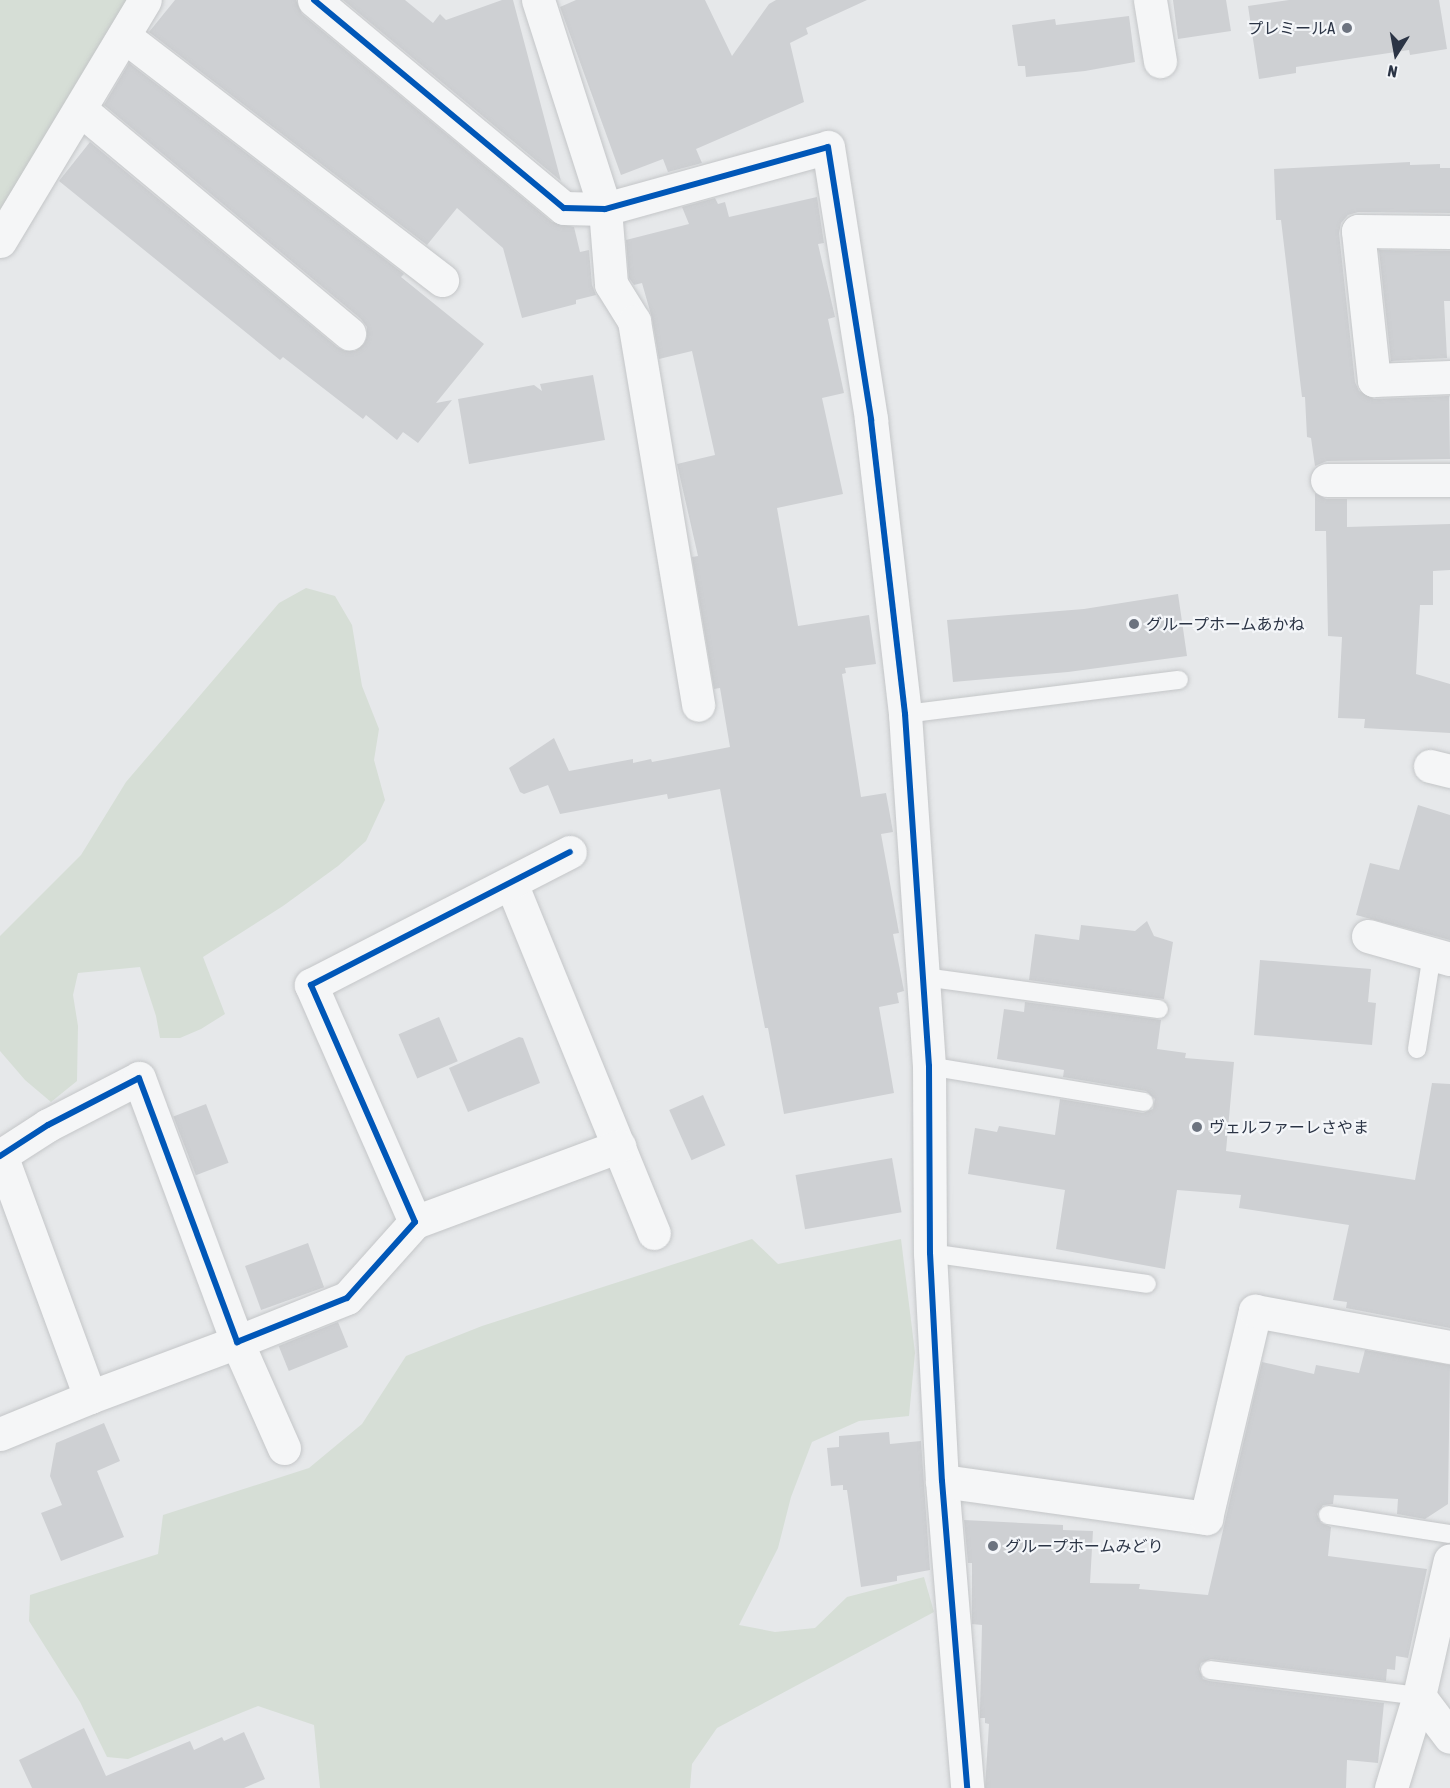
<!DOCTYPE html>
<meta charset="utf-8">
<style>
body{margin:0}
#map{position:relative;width:1450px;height:1788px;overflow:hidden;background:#e6e8ea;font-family:"Asap Condensed","Noto Sans JP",sans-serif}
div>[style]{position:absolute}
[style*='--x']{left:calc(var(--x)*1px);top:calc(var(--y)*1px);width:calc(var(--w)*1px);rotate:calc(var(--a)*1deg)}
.green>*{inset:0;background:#d6ded6}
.building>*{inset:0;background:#ced0d3;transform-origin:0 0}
.roads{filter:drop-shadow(0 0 2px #c4c6c8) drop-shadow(0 0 2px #c4c6c8)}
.service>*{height:18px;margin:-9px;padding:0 9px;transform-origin:9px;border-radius:9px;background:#f5f6f7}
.minor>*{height:33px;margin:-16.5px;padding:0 16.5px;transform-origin:16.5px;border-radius:16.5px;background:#f5f6f7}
.cycleway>*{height:6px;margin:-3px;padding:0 3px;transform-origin:3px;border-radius:3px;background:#0057b8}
.dots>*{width:16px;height:16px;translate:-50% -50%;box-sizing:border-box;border:3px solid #f4f6f9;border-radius:50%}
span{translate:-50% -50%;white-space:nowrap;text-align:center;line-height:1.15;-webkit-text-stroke:4.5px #f4f6f9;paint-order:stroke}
.poi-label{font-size:16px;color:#2b3445}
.right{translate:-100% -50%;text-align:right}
.left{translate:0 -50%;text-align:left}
.north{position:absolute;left:1366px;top:24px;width:60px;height:60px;-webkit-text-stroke:4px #f4f6f9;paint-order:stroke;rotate:191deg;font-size:16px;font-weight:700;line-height:24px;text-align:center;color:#2b3445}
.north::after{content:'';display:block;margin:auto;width:21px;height:27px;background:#2b3445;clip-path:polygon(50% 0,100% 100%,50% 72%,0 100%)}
</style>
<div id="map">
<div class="green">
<i style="clip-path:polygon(0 0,133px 0,0 224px)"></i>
<i style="clip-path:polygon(306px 588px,335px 596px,352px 625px,362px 686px,379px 729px,374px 760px,385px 800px,366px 841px,338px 866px,283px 906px,203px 957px,225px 1014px,201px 1029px,180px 1038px,160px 1038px,156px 1016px,140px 967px,78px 973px,73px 995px,78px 1026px,77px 1081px,51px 1102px,25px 1080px,0 1051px,0 936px,81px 855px,126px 782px,279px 603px)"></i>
<i style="clip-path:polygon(752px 1239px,778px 1264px,901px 1239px,915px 1353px,909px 1416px,859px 1421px,812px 1442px,791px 1497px,778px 1548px,739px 1625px,775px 1632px,815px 1628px,847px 1597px,924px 1577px,934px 1612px,717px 1728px,692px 1764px,690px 1788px,320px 1788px,314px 1725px,258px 1706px,128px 1759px,107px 1757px,80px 1702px,29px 1621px,30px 1595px,158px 1554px,163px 1515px,309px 1468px,362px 1424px,406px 1356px,482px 1326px)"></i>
</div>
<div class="building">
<i style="clip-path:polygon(175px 0,296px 0,302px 14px,552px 222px,574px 227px,580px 252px,589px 250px,592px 285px,596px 295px,576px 300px,576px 304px,522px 318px,503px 248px,457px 208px,427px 245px,149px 32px)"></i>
<i style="clip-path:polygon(343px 0,405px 0,433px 23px,440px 14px,446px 20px,502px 0,513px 0,561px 181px)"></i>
<i style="clip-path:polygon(576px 0,705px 0,732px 56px,769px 4px,776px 0,867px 0,806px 28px,808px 34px,790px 43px,804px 102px,696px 149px,702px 163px,668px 172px,663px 159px,621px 175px,560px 7px)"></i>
<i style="clip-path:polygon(1173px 0,1226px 0,1231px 31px,1178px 39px)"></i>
<i style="clip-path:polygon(1289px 0,1439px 0,1447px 49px,1410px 55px,1409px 50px,1296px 67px,1296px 73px,1259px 79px,1248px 6px)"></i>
<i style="clip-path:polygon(1129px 16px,1135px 62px,1085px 71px,1026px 77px,1025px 66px,1018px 66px,1012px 25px,1055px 19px,1056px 25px)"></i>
<i style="clip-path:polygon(129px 63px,404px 274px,401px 277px,484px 344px,436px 403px,452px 400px,418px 443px,403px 432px,397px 440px,366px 415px,363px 419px,283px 357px,280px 360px,59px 181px,90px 142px,337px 347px,345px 351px,355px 351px,364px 344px,367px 337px,367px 327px,361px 319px,104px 105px)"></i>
<i style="clip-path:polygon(1410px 162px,1410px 165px,1440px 164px,1440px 168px,1450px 168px,1450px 213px,1358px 212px,1348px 215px,1341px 223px,1339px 233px,1355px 382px,1359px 391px,1374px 399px,1449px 396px,1450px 459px,1327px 461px,1315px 466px,1311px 438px,1307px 437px,1305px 397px,1302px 397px,1281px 220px,1276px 220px,1274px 169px)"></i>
<i style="clip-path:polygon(817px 197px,824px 243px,818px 244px,835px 317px,828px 319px,844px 393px,822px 398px,843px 494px,777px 508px,798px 626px,869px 615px,876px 664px,845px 668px,846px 673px,842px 674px,861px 797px,886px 793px,893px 832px,881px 834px,899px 933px,893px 934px,904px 991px,897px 993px,899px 1003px,879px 1007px,894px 1093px,784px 1114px,768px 1028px,765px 1028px,751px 957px,720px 789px,668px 799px,667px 794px,560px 814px,548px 785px,524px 794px,520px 792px,509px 768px,554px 738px,569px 771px,633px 759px,633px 763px,651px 759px,652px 762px,730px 747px,720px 688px,714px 689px,692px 557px,698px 556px,677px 464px,715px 455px,692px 351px,659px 359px,652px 318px,642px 283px,634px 285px,629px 278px,626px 240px,689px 224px,682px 207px,715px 198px,718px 204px,725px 202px,729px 217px)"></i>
<i style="clip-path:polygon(1379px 250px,1450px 251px,1450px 301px,1444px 301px,1447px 358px,1391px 361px)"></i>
<i style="clip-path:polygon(593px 375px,605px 440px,469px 464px,458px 399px,534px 385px,542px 391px,540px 384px)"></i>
<i style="clip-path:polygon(1315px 493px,1326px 499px,1347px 499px,1347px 527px,1450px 524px,1450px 570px,1433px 571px,1433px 605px,1420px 605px,1416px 674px,1450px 684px,1450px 733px,1364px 728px,1365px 719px,1338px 718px,1342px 637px,1328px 636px,1326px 531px,1315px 531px)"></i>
<i style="clip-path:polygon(1178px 594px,1187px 656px,1068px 672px,953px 682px,947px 620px,1084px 609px)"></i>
<i style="clip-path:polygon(1418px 805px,1450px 815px,1450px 940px,1356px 915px,1370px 863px,1399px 870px)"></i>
<i style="clip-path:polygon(1147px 921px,1154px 936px,1173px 942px,1164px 999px,1029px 980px,1035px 934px,1079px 940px,1081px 925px,1135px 931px)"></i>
<i style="clip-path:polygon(1260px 960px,1371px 969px,1368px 1002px,1376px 1003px,1372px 1045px,1254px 1035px)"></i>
<i style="clip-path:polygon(1025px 1002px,1161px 1020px,1157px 1049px,1186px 1053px,1185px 1058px,1234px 1062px,1226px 1151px,1415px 1180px,1432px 1083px,1450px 1084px,1450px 1328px,1346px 1308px,1347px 1302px,1333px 1300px,1349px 1225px,1239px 1208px,1241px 1195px,1177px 1190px,1165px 1269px,1056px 1249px,1065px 1190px,968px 1174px,975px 1128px,997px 1132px,999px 1126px,1055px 1135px,1060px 1099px,1143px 1113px,1153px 1109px,1155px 1099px,1146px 1091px,1063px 1077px,1064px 1070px,997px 1059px,1004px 1009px,1024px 1012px)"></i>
<i style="left:439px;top:1017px;width:48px;height:44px;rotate:67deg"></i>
<i style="clip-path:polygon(519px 1037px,523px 1038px,540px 1083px,468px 1112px,449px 1068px)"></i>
<i style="left:703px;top:1095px;width:55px;height:37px;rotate:66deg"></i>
<i style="left:206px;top:1104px;width:63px;height:35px;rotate:69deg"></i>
<i style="left:892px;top:1158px;width:55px;height:98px;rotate:80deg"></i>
<i style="left:308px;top:1243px;width:47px;height:67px;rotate:70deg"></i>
<i style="left:338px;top:1322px;width:27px;height:64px;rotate:68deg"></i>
<i style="clip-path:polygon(1365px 1350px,1450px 1365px,1448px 1504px,1425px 1519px,1397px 1514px,1398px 1499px,1334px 1495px,1333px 1504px,1323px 1505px,1317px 1514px,1321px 1523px,1331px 1527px,1328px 1556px,1427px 1569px,1408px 1658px,1396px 1656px,1395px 1670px,1387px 1669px,1386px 1681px,1211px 1659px,1201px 1663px,1199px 1669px,1203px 1679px,1209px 1681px,1384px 1703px,1378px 1763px,1347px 1760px,1346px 1788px,985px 1788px,989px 1724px,985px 1723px,985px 1718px,980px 1718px,980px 1711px,982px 1625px,972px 1624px,972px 1563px,968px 1563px,964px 1520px,1063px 1525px,1063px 1530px,1093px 1531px,1090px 1583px,1140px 1584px,1139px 1589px,1208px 1595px,1262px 1362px,1314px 1374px,1316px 1365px,1359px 1373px)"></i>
<i style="clip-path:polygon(104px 1423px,120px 1461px,97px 1471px,124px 1537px,61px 1561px,41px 1513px,62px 1505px,50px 1476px,56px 1443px)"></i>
<i style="clip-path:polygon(889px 1432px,890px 1444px,921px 1441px,930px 1570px,897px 1576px,897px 1581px,861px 1587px,847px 1490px,843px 1490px,843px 1485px,831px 1486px,827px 1448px,839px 1447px,839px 1436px)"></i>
<i style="clip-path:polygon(84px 1728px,106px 1776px,190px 1741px,194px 1750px,222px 1737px,224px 1741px,244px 1732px,265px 1779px,244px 1788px,32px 1788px,19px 1760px)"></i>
</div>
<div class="roads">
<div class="service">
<i style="--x:905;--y:714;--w:276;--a:-7.1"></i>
<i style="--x:924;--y:977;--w:237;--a:7.8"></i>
<i style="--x:1417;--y:1049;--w:96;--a:-81"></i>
<i style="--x:929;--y:1066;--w:218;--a:9.5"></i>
<i style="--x:930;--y:1253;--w:219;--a:8.1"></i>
<i style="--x:1328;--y:1515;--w:123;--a:8.9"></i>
<i style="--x:1210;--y:1670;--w:211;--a:7.1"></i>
</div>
<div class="minor">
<i style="--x:314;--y:0;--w:325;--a:39.8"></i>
<i style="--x:564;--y:208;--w:41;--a:1.4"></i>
<i style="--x:605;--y:209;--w:231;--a:-15.5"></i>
<i style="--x:828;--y:147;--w:276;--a:81"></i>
<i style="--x:871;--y:420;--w:296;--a:83.4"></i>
<i style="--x:905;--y:714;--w:353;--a:86.1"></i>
<i style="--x:929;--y:1066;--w:187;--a:89.7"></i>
<i style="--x:930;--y:1253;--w:228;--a:87"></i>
<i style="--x:942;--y:1481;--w:308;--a:85.3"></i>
<i style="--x:538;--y:0;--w:219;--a:72.2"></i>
<i style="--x:605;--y:209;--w:75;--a:85.4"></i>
<i style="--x:611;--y:284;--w:44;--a:58.1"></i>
<i style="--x:634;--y:321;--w:389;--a:80.5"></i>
<i style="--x:1150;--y:0;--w:62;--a:80.7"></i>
<i style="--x:124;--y:36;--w:401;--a:37.5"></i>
<i style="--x:81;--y:110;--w:349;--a:39.8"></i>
<i style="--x:1450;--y:232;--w:92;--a:-179.4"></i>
<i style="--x:1358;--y:231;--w:150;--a:83.9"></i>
<i style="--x:1374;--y:380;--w:76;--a:-2.3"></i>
<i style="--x:0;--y:241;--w:281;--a:-59"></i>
<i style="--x:1327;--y:480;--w:123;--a:0"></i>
<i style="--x:1430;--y:766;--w:21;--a:14"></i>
<i style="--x:511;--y:883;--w:378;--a:67.8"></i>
<i style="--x:1368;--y:936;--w:85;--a:15.7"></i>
<i style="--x:1;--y:1155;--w:258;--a:69.8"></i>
<i style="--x:0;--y:1156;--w:57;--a:-32.9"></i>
<i style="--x:48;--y:1125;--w:102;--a:-27.3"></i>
<i style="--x:139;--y:1078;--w:282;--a:69.6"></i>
<i style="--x:237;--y:1342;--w:118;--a:-21.8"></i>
<i style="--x:347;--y:1298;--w:102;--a:-48.2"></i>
<i style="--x:415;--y:1222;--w:259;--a:-113.7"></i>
<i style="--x:311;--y:985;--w:291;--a:-27.2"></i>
<i style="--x:415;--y:1222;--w:218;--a:-20.4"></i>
<i style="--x:0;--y:1434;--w:97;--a:-22.3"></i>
<i style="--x:90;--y:1397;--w:157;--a:-20.5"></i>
<i style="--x:237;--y:1342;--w:116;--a:66.1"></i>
<i style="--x:942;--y:1481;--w:267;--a:8"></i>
<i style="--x:1206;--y:1518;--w:213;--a:-76.7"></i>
<i style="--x:1255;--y:1311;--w:198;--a:10.5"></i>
<i style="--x:1419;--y:1696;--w:51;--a:52.9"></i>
<i style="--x:1391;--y:1788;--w:96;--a:-73.1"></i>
<i style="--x:1419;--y:1696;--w:139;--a:-77.2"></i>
</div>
</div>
<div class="cycleway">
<i style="--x:314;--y:0;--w:325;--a:39.8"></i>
<i style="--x:564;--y:208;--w:41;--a:1.4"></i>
<i style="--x:605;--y:209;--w:231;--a:-15.5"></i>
<i style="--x:828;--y:147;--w:276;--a:81"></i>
<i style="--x:871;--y:420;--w:296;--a:83.4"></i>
<i style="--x:905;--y:714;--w:353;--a:86.1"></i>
<i style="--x:929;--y:1066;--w:187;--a:89.7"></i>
<i style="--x:930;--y:1253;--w:228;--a:87"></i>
<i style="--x:942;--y:1481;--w:308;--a:85.3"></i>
<i style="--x:0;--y:1156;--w:57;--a:-32.9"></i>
<i style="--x:48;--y:1125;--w:102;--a:-27.3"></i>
<i style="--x:139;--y:1078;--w:282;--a:69.6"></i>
<i style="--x:237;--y:1342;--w:118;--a:-21.8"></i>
<i style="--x:347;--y:1298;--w:102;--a:-48.2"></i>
<i style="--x:415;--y:1222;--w:259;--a:-113.7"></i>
<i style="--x:311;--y:985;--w:291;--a:-27.2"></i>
</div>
<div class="dots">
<i style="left:1347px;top:28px;background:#6c737f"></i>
<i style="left:1134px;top:624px;background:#6c737f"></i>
<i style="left:1197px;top:1127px;background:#6c737f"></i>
<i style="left:993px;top:1546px;background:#6c737f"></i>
</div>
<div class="poi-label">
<span class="right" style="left:1335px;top:28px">プレミールA</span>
<span class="left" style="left:1146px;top:624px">グループホームあかね</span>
<span class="left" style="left:1209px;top:1127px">ヴェルファーレさやま</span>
<span class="left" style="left:1005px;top:1546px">グループホームみどり</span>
</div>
<div class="north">N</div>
</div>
